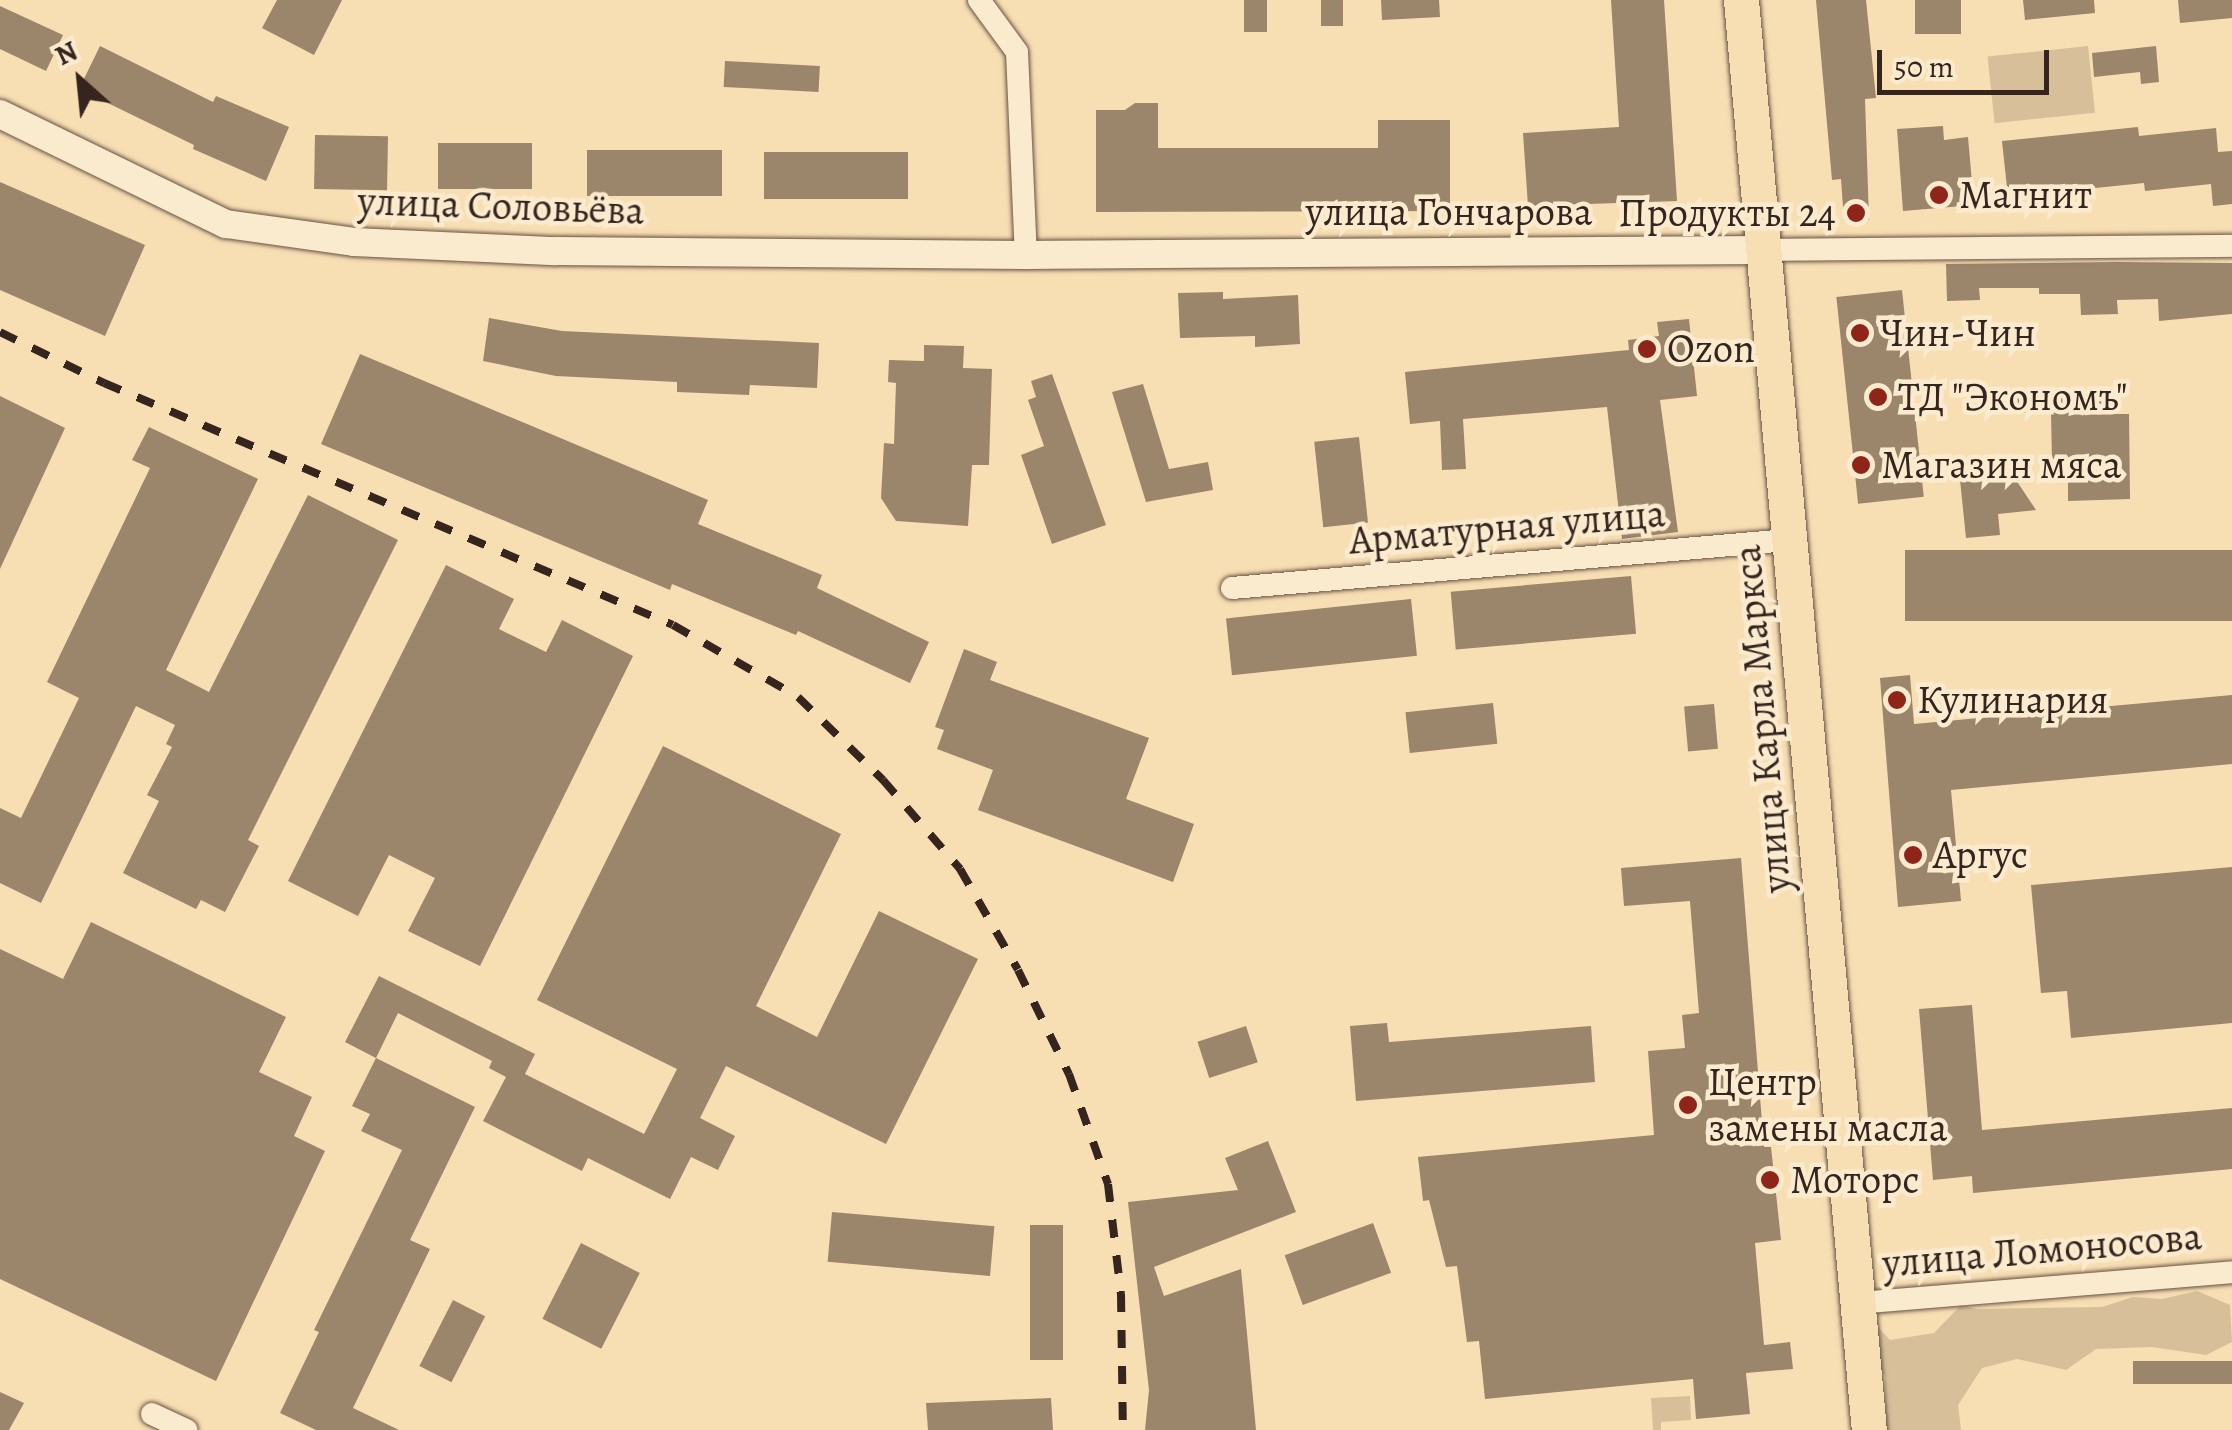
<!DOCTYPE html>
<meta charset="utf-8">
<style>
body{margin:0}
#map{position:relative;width:2232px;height:1430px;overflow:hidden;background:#f8deb3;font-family:Alegreya,serif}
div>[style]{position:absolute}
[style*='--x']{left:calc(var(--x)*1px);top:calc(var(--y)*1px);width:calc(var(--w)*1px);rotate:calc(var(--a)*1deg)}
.green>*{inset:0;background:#d7bf9a;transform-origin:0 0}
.building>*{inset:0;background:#9b856b;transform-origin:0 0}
.roads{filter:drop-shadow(0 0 2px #665343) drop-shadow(0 0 2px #665343)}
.minor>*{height:22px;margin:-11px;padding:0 11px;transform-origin:11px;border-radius:11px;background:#faeace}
.tertiary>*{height:28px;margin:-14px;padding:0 14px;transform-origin:14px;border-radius:14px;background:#faeace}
.primary>*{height:35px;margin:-17.5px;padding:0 17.5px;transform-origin:17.5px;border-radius:17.5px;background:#f8deb3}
.rail>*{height:8px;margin-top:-4px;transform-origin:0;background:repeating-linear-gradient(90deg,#36251e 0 18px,transparent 0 36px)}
.dots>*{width:28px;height:28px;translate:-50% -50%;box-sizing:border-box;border:5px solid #faeace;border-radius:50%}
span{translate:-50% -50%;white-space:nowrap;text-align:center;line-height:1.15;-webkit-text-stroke:9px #faeace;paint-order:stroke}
.poi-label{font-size:40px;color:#36251e}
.left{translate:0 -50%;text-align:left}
.right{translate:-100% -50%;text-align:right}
.street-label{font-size:40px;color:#36251e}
.north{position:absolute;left:30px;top:30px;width:100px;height:100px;-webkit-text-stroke:8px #faeace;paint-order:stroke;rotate:333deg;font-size:28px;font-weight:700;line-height:40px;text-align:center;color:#36251e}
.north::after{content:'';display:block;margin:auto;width:35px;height:45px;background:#36251e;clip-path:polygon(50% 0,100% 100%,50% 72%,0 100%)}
.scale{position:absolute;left:1877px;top:50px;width:172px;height:45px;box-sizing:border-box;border:5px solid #36251e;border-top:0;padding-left:12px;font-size:30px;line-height:35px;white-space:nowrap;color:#36251e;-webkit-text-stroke:8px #faeace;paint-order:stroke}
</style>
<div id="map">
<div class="green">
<i style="left:2088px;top:46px;width:67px;height:101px;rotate:84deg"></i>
<i style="clip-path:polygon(2197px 1291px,2230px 1305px,2232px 1342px,2206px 1355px,2152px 1347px,2096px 1349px,2066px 1370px,2017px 1359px,1982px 1368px,1958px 1405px,1961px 1430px,1886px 1430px,1885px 1376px,1878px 1364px,1876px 1325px,1890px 1340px,1934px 1333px,1961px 1305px,1977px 1309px,2102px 1307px,2133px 1297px,2162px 1299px)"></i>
<i style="clip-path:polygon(1690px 1396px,1691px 1420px,1661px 1422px,1661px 1430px,1653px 1430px,1651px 1398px)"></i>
</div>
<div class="building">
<i style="clip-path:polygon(277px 0,342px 0,314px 55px,262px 28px)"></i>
<i style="left:1244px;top:0;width:23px;height:32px"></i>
<i style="left:1321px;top:0;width:22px;height:26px"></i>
<i style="clip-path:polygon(1381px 0,1439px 0,1440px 17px,1382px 20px)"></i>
<i style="clip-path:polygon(1611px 0,1664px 0,1677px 201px,1528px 206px,1523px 133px,1619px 127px)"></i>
<i style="clip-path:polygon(1816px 0,1866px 0,1876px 98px,1865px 99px,1869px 220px,1844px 221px,1841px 179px,1832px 180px)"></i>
<i style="left:1915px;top:0;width:46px;height:34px"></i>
<i style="clip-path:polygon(2023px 0,2094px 0,2095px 13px,2025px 20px)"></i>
<i style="clip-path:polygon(2178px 0,2232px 0,2232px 18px,2180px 23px)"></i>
<i style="clip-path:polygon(0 6px,63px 35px,46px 71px,0 49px)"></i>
<i style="clip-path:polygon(100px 46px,213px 102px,216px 96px,289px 127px,266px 181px,193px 149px,194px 145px,79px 89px)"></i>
<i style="clip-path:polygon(2156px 46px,2159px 82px,2141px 84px,2140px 72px,2094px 77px,2092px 53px)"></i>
<i style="left:725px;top:61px;width:95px;height:26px;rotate:3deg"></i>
<i style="clip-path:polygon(1135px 103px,1158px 103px,1158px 148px,1378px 148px,1378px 120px,1450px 120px,1450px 211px,1096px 212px,1096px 110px,1125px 110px)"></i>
<i style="clip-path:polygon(1943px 126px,1944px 140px,1968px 137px,1974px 205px,1903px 211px,1897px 129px)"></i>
<i style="clip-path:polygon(2138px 127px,2139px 136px,2216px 128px,2218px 152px,2232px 151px,2232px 204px,2213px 206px,2211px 184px,2145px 191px,2144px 183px,2008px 197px,2002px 141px)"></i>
<i style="left:315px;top:135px;width:73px;height:54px;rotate:1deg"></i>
<i style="left:438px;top:143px;width:94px;height:46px"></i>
<i style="left:587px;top:150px;width:135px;height:46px"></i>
<i style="left:764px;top:152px;width:144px;height:47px"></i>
<i style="clip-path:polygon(0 182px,145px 245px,105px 336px,0 290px)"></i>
<i style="clip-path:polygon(2116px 262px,2232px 263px,2232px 314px,2159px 321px,2158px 299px,2117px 300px,2118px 314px,2081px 315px,2080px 294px,2039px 294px,2039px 288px,1979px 288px,1980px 300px,1947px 301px,1946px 264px)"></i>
<i style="left:1902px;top:290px;width:208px;height:66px;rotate:84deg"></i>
<i style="clip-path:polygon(1223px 292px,1223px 299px,1298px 295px,1300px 344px,1255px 347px,1255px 336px,1180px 338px,1178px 293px)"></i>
<i style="clip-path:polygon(489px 318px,562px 331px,819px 343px,817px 388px,750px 385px,749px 395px,677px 392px,677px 382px,556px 376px,483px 361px)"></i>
<i style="clip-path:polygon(1689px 319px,1697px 396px,1660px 400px,1678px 532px,1622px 539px,1607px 407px,1463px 419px,1466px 469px,1442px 470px,1440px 421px,1410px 424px,1405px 372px,1629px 350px,1628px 340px,1659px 336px,1657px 322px)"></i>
<i style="clip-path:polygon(924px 345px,964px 346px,963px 368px,992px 369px,989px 465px,972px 465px,968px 526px,896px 521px,881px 498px,884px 443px,894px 444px,896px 383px,888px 382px,889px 360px,924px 361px)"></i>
<i style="clip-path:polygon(360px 354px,708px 500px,698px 524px,822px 575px,817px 588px,929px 642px,910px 683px,798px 631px,796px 635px,672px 584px,670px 590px,321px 444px)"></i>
<i style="clip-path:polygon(1052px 374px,1106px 525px,1052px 544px,1021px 455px,1044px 446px,1028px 400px,1036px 397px,1031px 381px)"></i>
<i style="clip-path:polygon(1143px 384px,1169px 469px,1208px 462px,1213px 490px,1146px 502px,1112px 392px)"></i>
<i style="clip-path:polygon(2074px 390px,2074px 400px,2106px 400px,2106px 414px,2129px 414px,2130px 499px,2068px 501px,2068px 462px,2052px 462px,2051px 412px,2011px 413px,2011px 391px)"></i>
<i style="clip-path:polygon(0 396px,65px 428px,0 569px)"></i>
<i style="clip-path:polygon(149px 427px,258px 479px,166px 670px,209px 692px,308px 495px,398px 540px,248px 840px,259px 846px,225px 912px,201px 900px,196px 909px,123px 873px,159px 801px,147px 795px,172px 747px,166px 744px,175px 725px,136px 706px,41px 903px,0 883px,0 808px,21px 818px,79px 698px,47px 682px,150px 468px,132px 460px)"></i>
<i style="left:1359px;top:437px;width:86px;height:45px;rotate:84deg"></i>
<i style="clip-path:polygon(2006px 465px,2036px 510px,1998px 514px,2000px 535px,1966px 538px,1959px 470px)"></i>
<i style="left:2232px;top:550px;width:71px;height:327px;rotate:90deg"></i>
<i style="clip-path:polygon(446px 565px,514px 599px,499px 629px,546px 652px,562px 620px,633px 656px,480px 966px,408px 931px,435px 878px,389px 855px,358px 916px,288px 881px)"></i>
<i style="left:1631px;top:576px;width:58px;height:181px;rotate:85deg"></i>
<i style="left:1411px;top:599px;width:57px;height:186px;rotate:84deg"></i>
<i style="clip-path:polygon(964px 649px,997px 662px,990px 680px,1149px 738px,1126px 799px,1194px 824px,1173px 882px,978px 810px,993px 770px,937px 749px,944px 730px,935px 727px)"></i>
<i style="clip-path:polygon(1910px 675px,1914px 724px,2232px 695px,2232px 764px,1951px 790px,1961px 901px,1898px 907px,1880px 678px)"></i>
<i style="left:1493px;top:703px;width:41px;height:88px;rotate:84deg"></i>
<i style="left:1714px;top:704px;width:45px;height:30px;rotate:85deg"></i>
<i style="clip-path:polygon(663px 746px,841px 834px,756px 1006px,817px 1037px,879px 911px,978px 959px,886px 1144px,726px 1066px,700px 1118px,735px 1136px,718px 1170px,691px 1157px,670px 1199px,588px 1158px,582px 1171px,483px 1121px,506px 1077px,489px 1068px,492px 1061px,398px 1013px,376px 1058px,345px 1042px,379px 976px,535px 1054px,525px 1074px,644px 1134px,677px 1069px,537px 1000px)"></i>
<i style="clip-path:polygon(1741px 858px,1764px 1147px,1771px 1147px,1781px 1240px,1755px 1243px,1764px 1345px,1790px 1342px,1793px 1369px,1746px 1373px,1750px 1414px,1696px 1419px,1693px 1379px,1485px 1399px,1479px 1341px,1467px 1342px,1457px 1266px,1446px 1267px,1429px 1200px,1423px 1201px,1418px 1157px,1654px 1135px,1648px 1051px,1685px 1048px,1682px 1015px,1699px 1013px,1690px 901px,1624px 906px,1621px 868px)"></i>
<i style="clip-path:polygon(2232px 867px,2232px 1023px,2071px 1038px,2067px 991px,2041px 993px,2031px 885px)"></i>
<i style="clip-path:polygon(91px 922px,286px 1017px,259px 1072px,312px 1097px,294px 1136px,325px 1151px,216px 1381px,0 1279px,0 949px,63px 979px)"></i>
<i style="clip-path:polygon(1972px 1005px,1982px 1130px,2232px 1108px,2232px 1169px,1973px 1193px,1972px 1176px,1933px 1180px,1919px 1009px)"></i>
<i style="clip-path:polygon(1387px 1023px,1389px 1042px,1591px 1026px,1595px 1082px,1356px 1101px,1350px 1026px)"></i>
<i style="left:1246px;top:1026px;width:38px;height:51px;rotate:72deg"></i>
<i style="clip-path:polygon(376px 1058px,475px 1107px,410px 1240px,430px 1249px,353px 1408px,399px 1430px,316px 1430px,280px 1413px,319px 1332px,314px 1330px,402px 1150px,361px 1131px,370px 1114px,352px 1106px)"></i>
<i style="clip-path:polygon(1268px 1141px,1296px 1212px,1154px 1267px,1164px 1296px,1241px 1269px,1256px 1430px,1145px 1430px,1149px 1390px,1128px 1202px,1238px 1190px,1225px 1158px)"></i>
<i style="left:832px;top:1212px;width:163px;height:50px;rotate:5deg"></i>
<i style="left:1373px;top:1223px;width:53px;height:94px;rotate:70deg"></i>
<i style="left:1030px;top:1225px;width:33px;height:135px"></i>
<i style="left:581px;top:1243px;width:66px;height:85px;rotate:27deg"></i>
<i style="left:453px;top:1300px;width:36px;height:74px;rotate:27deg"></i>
<i style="left:2232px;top:1361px;width:23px;height:99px;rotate:90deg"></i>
<i style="clip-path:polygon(0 1392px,24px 1403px,9px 1430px,0 1430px)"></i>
<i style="clip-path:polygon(1051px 1398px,1053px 1430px,928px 1430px,926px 1403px)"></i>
</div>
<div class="roads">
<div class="minor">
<i style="--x:979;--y:0;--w:64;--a:53.8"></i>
<i style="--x:1017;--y:52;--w:203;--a:87.5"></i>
<i style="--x:1763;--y:250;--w:469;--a:-0.5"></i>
<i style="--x:1232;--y:588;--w:559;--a:-4.93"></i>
<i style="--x:1858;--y:1303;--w:375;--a:-4.7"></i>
<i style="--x:152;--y:1414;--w:38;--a:25"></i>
</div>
<div class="tertiary">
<i style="--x:0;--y:114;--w:251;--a:26"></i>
<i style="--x:226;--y:224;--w:129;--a:8"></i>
<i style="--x:354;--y:242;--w:202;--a:2.6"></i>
<i style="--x:556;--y:251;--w:470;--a:0.5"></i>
<i style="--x:1026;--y:255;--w:737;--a:-0.39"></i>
</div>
<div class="primary">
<i style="--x:1741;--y:0;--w:1436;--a:84.89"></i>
</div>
</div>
<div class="rail">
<i style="--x:0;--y:332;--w:116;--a:26.1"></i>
<i style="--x:104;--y:383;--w:618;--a:23.04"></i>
<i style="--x:673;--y:625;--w:144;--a:29.9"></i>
<i style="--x:798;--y:697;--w:119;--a:44.3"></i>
<i style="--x:883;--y:780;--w:118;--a:49.1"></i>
<i style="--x:960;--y:869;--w:116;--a:60.1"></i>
<i style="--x:1018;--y:970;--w:116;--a:63.9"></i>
<i style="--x:1069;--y:1074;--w:117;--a:70.5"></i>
<i style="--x:1108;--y:1184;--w:111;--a:83.3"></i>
<i style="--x:1121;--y:1294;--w:136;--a:89.2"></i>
</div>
<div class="dots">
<i style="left:1939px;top:195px;background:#8f2418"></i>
<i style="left:1856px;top:213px;background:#8f2418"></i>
<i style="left:1860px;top:333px;background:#8f2418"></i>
<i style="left:1647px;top:349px;background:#8f2418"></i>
<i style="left:1878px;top:397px;background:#8f2418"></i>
<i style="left:1861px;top:465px;background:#8f2418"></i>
<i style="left:1897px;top:700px;background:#8f2418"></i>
<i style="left:1913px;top:855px;background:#8f2418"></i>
<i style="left:1688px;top:1105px;background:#8f2418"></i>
<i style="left:1770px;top:1180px;background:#8f2418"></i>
</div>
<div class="poi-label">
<span class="left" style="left:1959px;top:195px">Магнит</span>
<span class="right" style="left:1836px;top:213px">Продукты 24</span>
<span class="left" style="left:1880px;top:333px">Чин-Чин</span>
<span class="left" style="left:1667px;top:349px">Ozon</span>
<span class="left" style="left:1898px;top:397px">ТД "Экономъ"</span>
<span class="left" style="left:1881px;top:465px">Магазин мяса</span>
<span class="left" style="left:1917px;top:700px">Кулинария</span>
<span class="left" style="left:1933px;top:855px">Аргус</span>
<span class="left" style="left:1708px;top:1105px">Центр<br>замены масла</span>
<span class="left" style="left:1790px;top:1180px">Моторс</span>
</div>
<div class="street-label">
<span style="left:501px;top:206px;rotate:2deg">улица Соловьёва</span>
<span style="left:1449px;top:212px">улица Гончарова</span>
<span style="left:1507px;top:527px;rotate:-5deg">Арматурная улица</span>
<span style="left:1762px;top:719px;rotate:-95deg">улица Карла Маркса</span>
<span style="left:2042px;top:1250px;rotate:-5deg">улица Ломоносова</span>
</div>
<div class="north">N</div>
<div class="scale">50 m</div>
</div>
